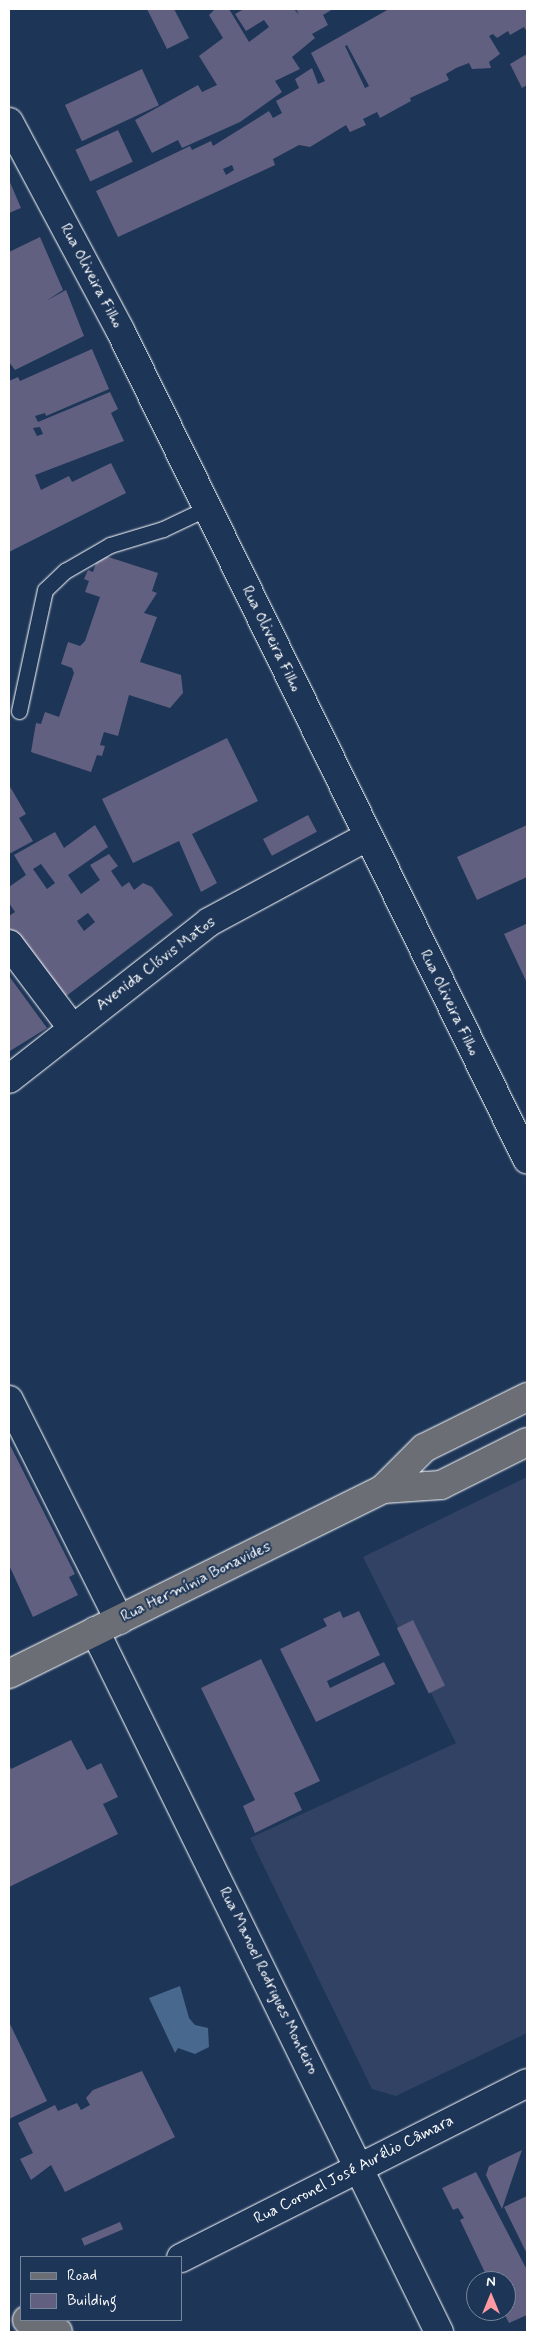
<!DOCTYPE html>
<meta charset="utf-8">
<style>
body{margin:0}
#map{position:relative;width:536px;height:2341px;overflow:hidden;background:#1d3557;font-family:Mynerve,sans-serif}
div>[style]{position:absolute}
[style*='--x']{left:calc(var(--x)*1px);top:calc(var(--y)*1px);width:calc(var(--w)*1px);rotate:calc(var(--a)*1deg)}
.built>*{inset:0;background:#324264}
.water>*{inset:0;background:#48688e}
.building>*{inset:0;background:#626081;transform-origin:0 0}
.roads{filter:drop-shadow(0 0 1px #fff) drop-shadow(0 0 1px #fff)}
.service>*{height:15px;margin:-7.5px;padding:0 7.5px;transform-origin:7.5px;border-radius:7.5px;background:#1d3557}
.minor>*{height:28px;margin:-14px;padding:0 14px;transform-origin:14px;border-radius:14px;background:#1d3557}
.primary>*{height:28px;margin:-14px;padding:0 14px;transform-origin:14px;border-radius:14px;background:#6b6f75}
span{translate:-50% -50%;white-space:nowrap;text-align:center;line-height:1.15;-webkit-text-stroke:4px #1d3557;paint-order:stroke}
.street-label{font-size:16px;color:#fff}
.frame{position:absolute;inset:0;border:10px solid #fff;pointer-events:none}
.legend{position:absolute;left:20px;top:2256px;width:162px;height:65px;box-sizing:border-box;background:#1d3557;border:1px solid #77869a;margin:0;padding:6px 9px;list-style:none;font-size:15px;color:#fff}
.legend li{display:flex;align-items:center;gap:10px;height:25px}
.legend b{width:25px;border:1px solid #77869a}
.north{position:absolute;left:466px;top:2271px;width:50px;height:50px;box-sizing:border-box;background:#1d3557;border:1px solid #77869a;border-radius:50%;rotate:0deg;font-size:14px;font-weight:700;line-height:20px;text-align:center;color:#fff}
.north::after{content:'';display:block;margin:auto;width:18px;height:22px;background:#ff9aa2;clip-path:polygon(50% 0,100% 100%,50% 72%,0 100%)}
</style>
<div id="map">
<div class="built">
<i style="clip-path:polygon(527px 1477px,527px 2033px,396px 2096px,372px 2089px,250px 1838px,456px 1743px,363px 1557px)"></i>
</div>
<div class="water">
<i style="clip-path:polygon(180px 1986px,189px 2018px,195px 2025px,208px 2028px,209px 2047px,195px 2054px,178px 2048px,175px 2053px,149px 1998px)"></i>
</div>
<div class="building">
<i style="clip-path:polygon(147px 9px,174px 9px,189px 38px,167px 49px)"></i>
<i style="clip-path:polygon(215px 9px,229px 9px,249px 42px,269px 27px,264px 20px,246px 31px,235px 14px,244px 9px,294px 9px,299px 15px,296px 9px,333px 9px,323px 15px,328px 25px,312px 34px,315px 38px,292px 57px,300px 69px,275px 81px,282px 92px,240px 122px,182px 148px,178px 140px,152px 153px,135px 120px,198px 85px,202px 92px,217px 85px,199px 56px,223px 38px,209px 15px)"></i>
<i style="clip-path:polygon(evenodd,389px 9px,527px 9px,527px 32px,524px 27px,510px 35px,508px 31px,497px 38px,493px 34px,489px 36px,500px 54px,489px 62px,491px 68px,472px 69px,469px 63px,456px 68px,446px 74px,449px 80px,410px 98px,411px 101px,380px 118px,377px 112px,363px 119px,366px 125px,350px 132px,346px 125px,310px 147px,299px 145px,273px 159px,275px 165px,118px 237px,96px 191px,190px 146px,192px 150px,211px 141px,213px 146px,269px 111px,273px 118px,282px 113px,276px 101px,299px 88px,295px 79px,312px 68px,318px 84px,325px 81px,311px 53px,389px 9px,347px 45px,369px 86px,365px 88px,345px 46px,347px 45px,389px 9px,232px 165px,234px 170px,226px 175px,223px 169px,232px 165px)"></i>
<i style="clip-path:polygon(527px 54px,527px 85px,522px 88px,510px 64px)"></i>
<i style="left:142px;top:69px;width:40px;height:85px;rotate:65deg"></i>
<i style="left:118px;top:130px;width:35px;height:47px;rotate:65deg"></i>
<i style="clip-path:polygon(9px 180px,21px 208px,9px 213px)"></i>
<i style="clip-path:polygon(40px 237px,63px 290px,46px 301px,66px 290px,84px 336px,15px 370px,9px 362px,9px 252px)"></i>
<i style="clip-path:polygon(evenodd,92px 349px,109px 389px,46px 416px,45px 413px,35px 416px,38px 422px,110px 392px,118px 409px,111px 413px,124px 441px,35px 475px,41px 490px,69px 476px,72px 482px,111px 463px,126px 493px,9px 552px,9px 381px,18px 377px,20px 381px,92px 349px,40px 427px,43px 434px,37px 436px,33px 428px,40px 427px)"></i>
<i style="clip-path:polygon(99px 554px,158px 573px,152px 591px,157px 593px,144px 613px,157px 617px,140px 662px,181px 675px,183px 693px,170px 708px,129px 695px,118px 736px,104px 732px,100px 745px,105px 746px,102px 756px,97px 755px,91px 772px,31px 752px,36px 723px,41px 724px,45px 712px,59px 717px,74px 673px,72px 668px,61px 664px,68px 642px,80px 646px,85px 641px,100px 597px,85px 592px,89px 581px,84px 579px,88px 570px,93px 572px)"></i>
<i style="clip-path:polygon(227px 738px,258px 801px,192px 834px,217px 883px,201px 892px,179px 841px,133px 863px,102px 799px)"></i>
<i style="clip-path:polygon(9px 785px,26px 814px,19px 818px,33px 841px,9px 854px)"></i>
<i style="left:308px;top:815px;width:19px;height:51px;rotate:62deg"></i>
<i style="clip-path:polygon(evenodd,95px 825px,108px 847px,68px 875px,81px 894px,100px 880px,90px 865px,109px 854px,118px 866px,111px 871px,122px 887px,129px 882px,134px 890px,143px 883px,152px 887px,173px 915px,61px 1000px,9px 938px,9px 916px,15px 912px,9px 903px,9px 887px,26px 875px,14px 855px,55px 832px,64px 848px,95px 825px,41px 864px,55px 883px,47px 889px,33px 869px,41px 864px,95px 825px,88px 913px,95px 922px,84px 931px,77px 921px,88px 913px)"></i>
<i style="clip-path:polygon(527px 825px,527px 877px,477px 900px,457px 857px)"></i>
<i style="clip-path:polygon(527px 919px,527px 983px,504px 934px,526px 924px)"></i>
<i style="clip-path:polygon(9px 976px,47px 1028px,10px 1051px,9px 1050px)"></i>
<i style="clip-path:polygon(9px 1443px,75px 1574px,69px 1577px,78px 1595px,33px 1617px,9px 1565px)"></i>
<i style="clip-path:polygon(340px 1611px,343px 1618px,359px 1611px,380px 1655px,327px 1681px,330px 1688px,384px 1662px,395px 1684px,316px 1722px,280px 1649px,327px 1626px,323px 1619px)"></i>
<i style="left:413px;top:1620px;width:73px;height:18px;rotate:64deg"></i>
<i style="clip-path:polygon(261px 1659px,320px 1781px,294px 1793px,302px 1810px,255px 1833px,243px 1806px,255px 1800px,201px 1688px)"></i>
<i style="clip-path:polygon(71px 1740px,87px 1770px,101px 1763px,118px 1797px,103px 1804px,118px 1834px,9px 1887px,9px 1764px,11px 1769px)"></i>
<i style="clip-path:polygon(9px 2022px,47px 2101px,9px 2119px)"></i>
<i style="clip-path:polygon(142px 2071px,175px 2137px,65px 2192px,51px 2165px,31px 2180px,20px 2159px,33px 2153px,18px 2123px,55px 2105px,58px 2111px,77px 2103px,81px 2110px,90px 2105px,86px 2098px,93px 2090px)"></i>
<i style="clip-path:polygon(522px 2150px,502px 2209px,486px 2175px,489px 2166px)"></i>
<i style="clip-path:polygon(476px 2172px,527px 2270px,527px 2315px,509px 2323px,503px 2311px,506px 2281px,489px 2281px,460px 2220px,464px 2218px,458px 2208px,453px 2210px,442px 2188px)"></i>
<i style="clip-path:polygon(527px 2196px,527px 2254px,504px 2207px)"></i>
<i style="left:120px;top:2222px;width:8px;height:42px;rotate:67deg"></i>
</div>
<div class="roads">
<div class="service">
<i style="--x:19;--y:711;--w:124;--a:-77.9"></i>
<i style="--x:45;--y:590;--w:28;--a:-44"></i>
<i style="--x:65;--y:571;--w:52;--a:-30"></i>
<i style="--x:110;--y:545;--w:55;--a:-16.8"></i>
<i style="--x:163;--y:529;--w:49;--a:-25.5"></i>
</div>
<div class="minor">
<i style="--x:9;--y:122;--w:236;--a:61.9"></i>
<i style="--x:120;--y:330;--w:924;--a:63.85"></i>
<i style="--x:9;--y:944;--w:105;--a:53.1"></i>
<i style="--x:9;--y:1079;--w:254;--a:-38.1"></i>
<i style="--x:209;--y:922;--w:179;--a:-28.3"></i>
<i style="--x:9;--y:1400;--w:246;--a:63.4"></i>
<i style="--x:95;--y:1631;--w:781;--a:63.86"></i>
<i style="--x:181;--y:2258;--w:388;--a:-26.8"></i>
</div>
<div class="primary">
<i style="--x:383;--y:1489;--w:58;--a:-3.9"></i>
<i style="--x:441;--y:1485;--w:96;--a:-26.6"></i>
<i style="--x:9;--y:1674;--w:417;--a:-26.3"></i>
<i style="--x:383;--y:1489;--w:58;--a:-45"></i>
<i style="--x:424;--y:1448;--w:115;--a:-26.3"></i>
<i style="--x:27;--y:2320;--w:33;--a:21"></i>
</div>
</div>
<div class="street-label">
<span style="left:91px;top:276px;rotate:62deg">Rua Oliveira Filho</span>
<span style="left:271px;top:639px;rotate:64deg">Rua Oliveira Filho</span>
<span style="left:156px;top:964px;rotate:-37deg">Avenida Clóvis Matos</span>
<span style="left:449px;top:1003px;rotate:64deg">Rua Oliveira Filho</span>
<span style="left:196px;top:1582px;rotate:-26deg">Rua Hermínia Bonavides</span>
<span style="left:268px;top:1981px;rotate:64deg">Rua Manoel Rodrigues Monteiro</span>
<span style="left:354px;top:2170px;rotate:-27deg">Rua Coronel José Aurélio Câmara</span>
</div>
<div class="frame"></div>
<ul class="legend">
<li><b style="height:6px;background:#6b6f75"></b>Road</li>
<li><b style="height:14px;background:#626081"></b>Building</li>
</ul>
<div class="north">N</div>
</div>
